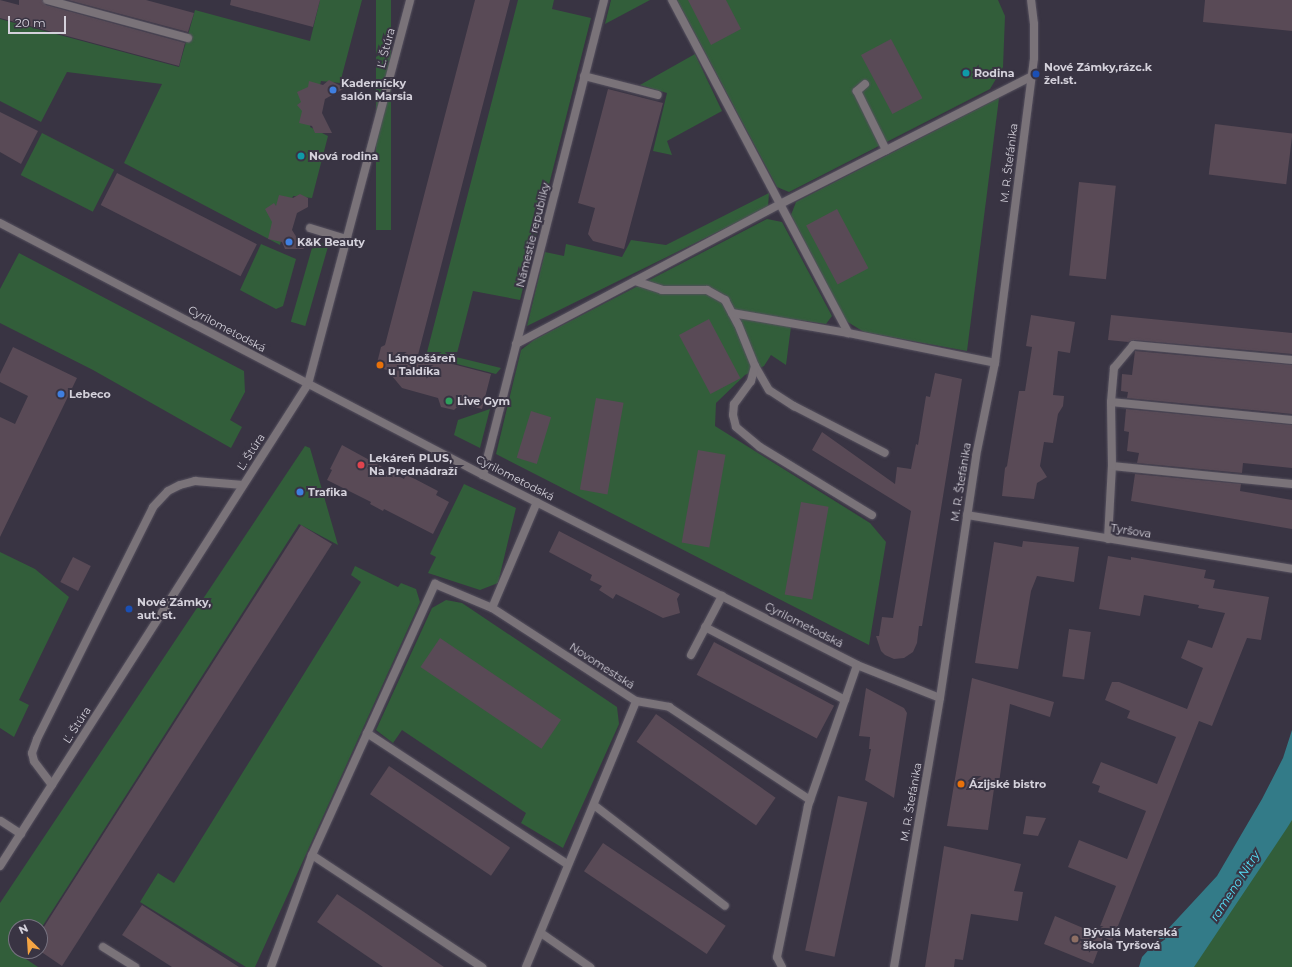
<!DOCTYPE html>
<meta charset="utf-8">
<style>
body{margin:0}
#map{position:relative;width:1292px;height:967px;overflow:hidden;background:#393443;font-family:Montserrat,sans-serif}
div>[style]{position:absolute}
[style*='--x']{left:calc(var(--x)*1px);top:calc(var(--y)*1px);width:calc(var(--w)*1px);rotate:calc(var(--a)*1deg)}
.green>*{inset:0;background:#325e3a;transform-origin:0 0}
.water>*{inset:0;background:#337b88}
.building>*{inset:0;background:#594a56;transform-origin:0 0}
.roads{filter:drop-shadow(0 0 1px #55505e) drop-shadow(0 0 1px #55505e)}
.service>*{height:8px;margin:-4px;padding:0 4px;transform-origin:4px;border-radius:4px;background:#7a7379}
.minor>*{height:8px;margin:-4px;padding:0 4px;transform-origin:4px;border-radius:4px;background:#7a7379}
.tertiary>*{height:8px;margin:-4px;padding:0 4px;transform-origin:4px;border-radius:4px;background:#7a7379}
.dots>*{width:11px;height:11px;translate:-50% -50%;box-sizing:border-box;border:2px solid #393443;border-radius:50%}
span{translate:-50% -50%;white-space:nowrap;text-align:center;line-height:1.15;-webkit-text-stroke:4px #393443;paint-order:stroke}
.street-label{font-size:11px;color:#d4d1db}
.poi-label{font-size:11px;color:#d4d1db;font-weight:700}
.left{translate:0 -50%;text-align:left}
.water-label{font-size:12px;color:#55e1f9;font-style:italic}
.north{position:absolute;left:8px;top:919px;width:40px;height:40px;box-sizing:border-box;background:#393443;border:1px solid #777380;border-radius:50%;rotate:335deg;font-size:11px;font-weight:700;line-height:16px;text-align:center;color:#d4d1db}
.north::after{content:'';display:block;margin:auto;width:14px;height:18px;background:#f4a443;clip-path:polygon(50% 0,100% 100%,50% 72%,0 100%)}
.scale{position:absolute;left:8px;top:16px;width:58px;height:18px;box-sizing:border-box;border:2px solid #d4d1db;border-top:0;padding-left:5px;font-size:12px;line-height:14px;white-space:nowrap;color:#d4d1db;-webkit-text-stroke:3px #393443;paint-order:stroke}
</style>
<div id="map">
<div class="green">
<i style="clip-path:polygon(320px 0,362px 0,340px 83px,321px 81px,310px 127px,328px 136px,312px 198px,293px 196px,280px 245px,124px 163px,162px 84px,67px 72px,41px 122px,0 101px,0 19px,179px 67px,195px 10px,310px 41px)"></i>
<i style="left:376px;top:0;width:15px;height:230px"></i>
<i style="clip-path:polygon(518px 0,554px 0,552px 9px,591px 18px,520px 300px,473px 291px,456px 357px,501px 368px,496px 374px,426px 356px)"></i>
<i style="clip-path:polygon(611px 0,650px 0,605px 24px)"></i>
<i style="clip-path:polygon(677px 0,998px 0,1005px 16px,1003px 67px,990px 89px,789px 192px,777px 187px)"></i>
<i style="clip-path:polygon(695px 54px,722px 111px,667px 141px,672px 155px,653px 151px,667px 93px,640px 85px)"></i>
<i style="clip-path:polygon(999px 98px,967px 351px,864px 332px,846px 321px,791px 215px,796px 202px)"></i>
<i style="left:42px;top:133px;width:81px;height:47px;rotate:27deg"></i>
<i style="clip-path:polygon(769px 193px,768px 207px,527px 326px,545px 252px,564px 256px,566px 244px,622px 257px,631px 240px,666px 245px)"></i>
<i style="clip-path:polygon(767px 219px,782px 222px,832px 316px,826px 324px,792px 319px,786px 365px,771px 355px,764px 366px,745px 375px,716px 403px,715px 426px,870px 523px,886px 542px,869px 645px,496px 454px,521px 350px,534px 340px)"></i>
<i style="left:314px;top:241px;width:15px;height:84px;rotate:16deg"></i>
<i style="clip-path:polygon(261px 244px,296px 259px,283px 306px,276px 309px,240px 290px)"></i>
<i style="clip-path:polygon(19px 253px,244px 371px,245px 392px,230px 420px,242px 427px,231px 448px,93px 370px,0 323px,0 289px)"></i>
<i style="clip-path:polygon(490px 409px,480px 448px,454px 435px,458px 420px)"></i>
<i style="clip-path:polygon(305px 446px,310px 448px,338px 545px,299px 524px,40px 930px,40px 927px,16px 927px,16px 951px,27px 951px,23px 957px,38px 967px,0 967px,0 903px)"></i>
<i style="clip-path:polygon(464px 484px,516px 508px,498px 583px,480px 590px,428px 573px,436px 557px,430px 554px)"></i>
<i style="clip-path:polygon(0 552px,35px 569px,69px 597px,19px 700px,29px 705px,14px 737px,0 728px)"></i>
<i style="clip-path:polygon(355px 566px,398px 587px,401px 583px,416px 589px,420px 602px,255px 967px,246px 967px,140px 902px,158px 873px,174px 883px,361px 582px,351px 575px)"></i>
<i style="clip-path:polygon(446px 600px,462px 603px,617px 707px,619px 724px,563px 848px,521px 823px,526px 813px,402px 730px,393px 743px,376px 730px,432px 608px)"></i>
<i style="clip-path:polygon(1292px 772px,1292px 967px,1189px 967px)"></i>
</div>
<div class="water">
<i style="clip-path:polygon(1292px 730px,1292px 820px,1287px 828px,1194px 967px,1139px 967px,1142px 957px,1217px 876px,1262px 799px,1283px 758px)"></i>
</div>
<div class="building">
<i style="clip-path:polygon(0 0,19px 5px,19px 0,42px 0,46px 5px,185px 43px,179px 66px,0 18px)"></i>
<i style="clip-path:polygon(68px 0,146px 0,194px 13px,188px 32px)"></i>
<i style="clip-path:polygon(231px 0,320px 0,313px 27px,230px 5px)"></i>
<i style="clip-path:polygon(475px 0,510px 0,418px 355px,491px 374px,482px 409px,461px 403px,454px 410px,441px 407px,438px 398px,402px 388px,387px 370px,376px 367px,381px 347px,385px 345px)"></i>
<i style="clip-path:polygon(688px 0,726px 0,741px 29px,711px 45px)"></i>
<i style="clip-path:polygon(1205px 0,1292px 0,1292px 31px,1203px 22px)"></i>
<i style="left:891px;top:39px;width:67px;height:34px;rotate:62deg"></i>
<i style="clip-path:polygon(329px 80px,345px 88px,325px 99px,322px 113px,332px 133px,315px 133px,312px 126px,299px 123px,302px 111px,297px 105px,301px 102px,297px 92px,308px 87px,309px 81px,323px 85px)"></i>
<i style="clip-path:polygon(608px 89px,663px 103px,624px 249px,593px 241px,588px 234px,595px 208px,578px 203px)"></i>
<i style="clip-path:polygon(0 112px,38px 131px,21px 164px,0 152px)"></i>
<i style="left:1215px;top:124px;width:78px;height:51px;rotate:7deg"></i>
<i style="left:117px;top:173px;width:157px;height:36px;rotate:27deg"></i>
<i style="left:1079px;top:182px;width:37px;height:94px;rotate:6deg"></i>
<i style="clip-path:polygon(300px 194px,308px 198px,308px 207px,297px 213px,292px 230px,304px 249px,285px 249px,282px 242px,268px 239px,272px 222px,265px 209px,274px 203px,276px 206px,279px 195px,293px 198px)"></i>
<i style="left:837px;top:209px;width:67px;height:35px;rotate:62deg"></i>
<i style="clip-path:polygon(1031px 315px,1075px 322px,1070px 353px,1058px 351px,1053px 395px,1064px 396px,1063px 406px,1058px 414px,1053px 443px,1044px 442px,1040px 466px,1047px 477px,1037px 483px,1034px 499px,1002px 496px,1005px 468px,1007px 466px,1019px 391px,1025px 391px,1032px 347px,1026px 346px)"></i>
<i style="clip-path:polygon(1111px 315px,1292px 333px,1292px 354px,1134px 340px,1128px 342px,1108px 340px)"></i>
<i style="left:709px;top:319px;width:67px;height:34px;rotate:62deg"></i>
<i style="clip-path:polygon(13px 347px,77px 378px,0 537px,0 417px,15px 424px,28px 396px,0 382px,0 374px)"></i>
<i style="clip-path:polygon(1135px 351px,1292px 365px,1292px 414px,1127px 398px,1128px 392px,1121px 391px,1122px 374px,1132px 375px)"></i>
<i style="clip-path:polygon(935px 373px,962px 379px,922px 626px,919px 626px,917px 643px,913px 652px,904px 658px,894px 659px,885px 655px,881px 651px,876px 636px,879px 636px,882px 617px,893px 618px,911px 511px,812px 450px,822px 432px,895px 484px,897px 467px,911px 469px,916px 444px,918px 445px,926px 396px,930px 397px)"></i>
<i style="left:596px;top:398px;width:28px;height:93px;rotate:10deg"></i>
<i style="clip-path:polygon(1126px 409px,1292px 425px,1292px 468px,1243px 463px,1242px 473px,1137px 463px,1139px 453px,1127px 451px,1129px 432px,1124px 431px)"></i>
<i style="left:531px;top:411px;width:21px;height:49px;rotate:17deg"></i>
<i style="clip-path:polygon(342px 445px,404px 479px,406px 475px,415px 479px,438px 491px,436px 495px,449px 502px,433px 534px,384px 509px,383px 511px,370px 504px,371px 502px,327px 480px,332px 470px,330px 469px)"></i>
<i style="left:698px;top:450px;width:28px;height:94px;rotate:10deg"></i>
<i style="clip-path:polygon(1135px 474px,1241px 484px,1240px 491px,1292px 500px,1292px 529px,1131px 501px)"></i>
<i style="left:801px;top:502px;width:28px;height:94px;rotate:10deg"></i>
<i style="clip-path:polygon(301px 525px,332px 544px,62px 966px,40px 951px,40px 933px)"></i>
<i style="clip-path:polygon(559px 531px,680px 594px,677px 599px,680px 613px,663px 618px,616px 594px,613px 599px,599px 590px,602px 586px,590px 580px,592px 575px,549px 552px)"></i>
<i style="clip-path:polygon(1023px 541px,1079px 547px,1074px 582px,1037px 576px,1031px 591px,1018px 669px,975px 663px,994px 542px,1022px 547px)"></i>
<i style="clip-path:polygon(1108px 556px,1131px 560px,1131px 557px,1206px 570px,1204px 578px,1215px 580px,1213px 588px,1269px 597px,1261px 640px,1247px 638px,1212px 726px,1199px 721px,1112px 941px,1103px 937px,1093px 964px,1044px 944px,1055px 916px,1097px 934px,1116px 886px,1068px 867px,1079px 840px,1127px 859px,1146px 811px,1098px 792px,1100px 786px,1092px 783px,1101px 762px,1157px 784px,1176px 737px,1127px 718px,1130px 711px,1105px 700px,1112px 682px,1119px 682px,1187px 709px,1203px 668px,1181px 658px,1188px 640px,1212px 648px,1225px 613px,1198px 608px,1199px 605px,1144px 595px,1140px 616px,1099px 609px)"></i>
<i style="left:73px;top:557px;width:20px;height:28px;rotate:27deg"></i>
<i style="left:1069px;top:629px;width:22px;height:48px;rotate:8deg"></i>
<i style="left:440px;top:638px;width:146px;height:35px;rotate:34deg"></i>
<i style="left:714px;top:642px;width:136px;height:37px;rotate:28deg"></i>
<i style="clip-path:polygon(972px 678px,1054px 702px,1050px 717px,1010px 704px,999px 783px,995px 782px,988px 830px,947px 826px)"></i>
<i style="clip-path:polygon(866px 688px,904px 708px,907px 713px,894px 798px,865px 780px,871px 749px,869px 749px,870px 737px,859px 736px)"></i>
<i style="left:656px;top:714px;width:146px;height:34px;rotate:35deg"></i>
<i style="left:389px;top:766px;width:146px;height:34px;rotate:34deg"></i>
<i style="left:838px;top:796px;width:30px;height:158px;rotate:12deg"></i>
<i style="clip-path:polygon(1026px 816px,1046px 818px,1038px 836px,1023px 834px)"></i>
<i style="left:603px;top:843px;width:148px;height:34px;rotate:34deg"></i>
<i style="clip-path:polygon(944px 846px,1021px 864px,1014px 891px,1023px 892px,1018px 921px,971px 914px,963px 960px,955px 959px,954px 967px,925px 967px)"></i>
<i style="clip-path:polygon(337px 894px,364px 912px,444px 967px,383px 967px,317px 922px)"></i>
<i style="clip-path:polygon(142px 905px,239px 967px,172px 967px,122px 935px)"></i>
</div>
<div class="roads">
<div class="service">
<i style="--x:47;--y:0;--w:146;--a:15.1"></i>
<i style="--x:672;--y:0;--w:377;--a:62.1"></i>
<i style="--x:848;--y:333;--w:150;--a:11.5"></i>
<i style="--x:584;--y:76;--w:76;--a:14.4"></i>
<i style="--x:865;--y:84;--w:11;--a:139"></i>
<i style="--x:857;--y:91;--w:66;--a:63.8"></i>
<i style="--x:310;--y:228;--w:39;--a:17"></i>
<i style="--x:635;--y:281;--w:28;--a:18"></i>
<i style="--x:662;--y:290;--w:45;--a:0"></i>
<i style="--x:707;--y:290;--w:21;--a:29"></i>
<i style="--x:725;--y:300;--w:27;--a:62"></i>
<i style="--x:738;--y:324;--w:45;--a:68"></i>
<i style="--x:755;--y:366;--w:28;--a:60"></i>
<i style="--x:769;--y:390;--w:30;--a:33"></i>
<i style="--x:794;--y:406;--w:102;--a:27.3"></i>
<i style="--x:732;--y:313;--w:118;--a:9.8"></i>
<i style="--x:516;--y:344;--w:299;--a:-27.9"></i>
<i style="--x:780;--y:204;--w:283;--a:-26.9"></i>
<i style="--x:755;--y:366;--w:16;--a:105"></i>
<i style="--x:751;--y:381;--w:29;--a:126"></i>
<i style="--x:734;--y:404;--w:11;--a:95"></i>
<i style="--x:733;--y:415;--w:12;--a:76"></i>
<i style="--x:736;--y:427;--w:31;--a:40"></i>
<i style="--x:760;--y:447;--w:131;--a:31.3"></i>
<i style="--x:1111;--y:402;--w:182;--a:5.7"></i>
<i style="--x:1112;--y:466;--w:181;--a:5.7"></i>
<i style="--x:1108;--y:539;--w:73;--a:-86.9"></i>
<i style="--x:1112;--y:466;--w:64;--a:-90.9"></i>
<i style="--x:1111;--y:402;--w:34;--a:-85"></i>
<i style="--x:1114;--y:368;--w:30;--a:-50"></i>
<i style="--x:1133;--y:345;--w:160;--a:5.4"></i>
<i style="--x:705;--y:627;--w:158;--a:27.5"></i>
<i style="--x:691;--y:655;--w:67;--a:-62.3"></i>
<i style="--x:636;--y:701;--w:34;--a:10"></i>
<i style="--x:669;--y:707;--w:169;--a:33.4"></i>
<i style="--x:367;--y:733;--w:239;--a:33.2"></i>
<i style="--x:52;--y:785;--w:30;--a:-127"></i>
<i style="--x:34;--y:761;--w:8;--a:-104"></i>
<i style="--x:32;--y:753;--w:15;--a:-70"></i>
<i style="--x:37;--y:739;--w:259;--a:-63.4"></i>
<i style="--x:153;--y:507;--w:22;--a:-47"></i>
<i style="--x:168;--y:491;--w:13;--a:-27"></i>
<i style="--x:180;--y:485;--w:16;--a:-15"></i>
<i style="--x:195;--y:481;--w:48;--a:4.8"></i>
<i style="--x:594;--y:805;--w:165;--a:37.6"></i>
<i style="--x:312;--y:855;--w:204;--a:33.4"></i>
<i style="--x:541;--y:933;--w:60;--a:34.8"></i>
<i style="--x:103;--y:947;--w:38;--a:32"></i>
<i style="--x:271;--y:967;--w:119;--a:-69.9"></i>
<i style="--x:312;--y:855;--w:298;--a:-65.6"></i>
<i style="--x:435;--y:584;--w:62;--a:22.8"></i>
</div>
<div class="minor">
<i style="--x:0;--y:223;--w:545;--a:27.55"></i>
<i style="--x:483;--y:475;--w:419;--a:26.9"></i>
<i style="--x:857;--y:665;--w:89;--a:21.7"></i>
<i style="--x:483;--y:475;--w:490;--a:-75.7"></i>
<i style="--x:967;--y:515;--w:329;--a:9.4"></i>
<i style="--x:1;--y:821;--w:24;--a:33"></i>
<i style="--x:0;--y:866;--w:572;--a:-57.42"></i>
<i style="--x:308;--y:384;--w:397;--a:-75.1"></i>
<i style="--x:526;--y:967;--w:288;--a:-67.5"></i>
<i style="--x:636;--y:701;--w:171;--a:-147.1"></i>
<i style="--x:492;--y:608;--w:115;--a:-67"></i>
<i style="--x:782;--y:967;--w:11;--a:-117"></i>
<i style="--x:777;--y:957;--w:154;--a:-78.4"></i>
<i style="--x:808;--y:806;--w:149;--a:-70.8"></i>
</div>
<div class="tertiary">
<i style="--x:894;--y:967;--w:273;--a:-80.3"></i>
<i style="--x:940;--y:698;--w:245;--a:-81.5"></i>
<i style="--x:976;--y:456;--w:95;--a:-78.5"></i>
<i style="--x:995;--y:363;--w:307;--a:-82.7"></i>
<i style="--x:1034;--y:58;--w:34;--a:-90"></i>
<i style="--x:1034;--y:24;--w:24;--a:-97"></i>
</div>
</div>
<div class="dots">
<i style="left:966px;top:73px;background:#0f9aa8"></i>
<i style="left:1036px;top:74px;background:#1a4fb4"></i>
<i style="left:333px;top:90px;background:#3f7fe0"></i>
<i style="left:301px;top:156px;background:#0f9aa8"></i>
<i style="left:289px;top:242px;background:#3f7fe0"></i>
<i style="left:380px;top:365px;background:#e8710a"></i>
<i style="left:61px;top:394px;background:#3f7fe0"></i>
<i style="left:449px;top:401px;background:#2e9e5b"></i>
<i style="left:361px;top:465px;background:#e0444e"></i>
<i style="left:300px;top:492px;background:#3f7fe0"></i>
<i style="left:129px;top:609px;background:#1a4fb4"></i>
<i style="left:961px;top:784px;background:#e8710a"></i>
<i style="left:1075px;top:939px;background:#8d6e63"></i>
</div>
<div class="street-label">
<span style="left:386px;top:48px;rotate:-75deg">Ľ. Štúra</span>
<span style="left:1009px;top:163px;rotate:-83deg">M. R. Štefánika</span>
<span style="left:533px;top:235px;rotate:-76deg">Námestie republiky</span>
<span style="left:227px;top:329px;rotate:28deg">Cyrilometodská</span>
<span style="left:251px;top:452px;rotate:-57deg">Ľ. Štúra</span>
<span style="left:515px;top:478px;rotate:27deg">Cyrilometodská</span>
<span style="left:961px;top:482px;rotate:-81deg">M. R. Štefánika</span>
<span style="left:1131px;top:531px;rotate:9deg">Tyršova</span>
<span style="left:804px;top:625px;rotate:27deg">Cyrilometodská</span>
<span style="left:602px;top:666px;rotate:33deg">Novomestská</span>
<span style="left:77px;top:725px;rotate:-57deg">Ľ. Štúra</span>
<span style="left:911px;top:802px;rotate:-80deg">M. R. Štefánika</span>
</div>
<div class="poi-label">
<span class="left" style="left:1044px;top:74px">Nové Zámky,rázc.k<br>žel.st.</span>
<span class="left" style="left:974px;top:73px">Rodina</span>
<span class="left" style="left:341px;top:90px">Kadernícky<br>salón Marsia</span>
<span class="left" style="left:309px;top:156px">Nová rodina</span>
<span class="left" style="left:297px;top:242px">K&amp;K Beauty</span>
<span class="left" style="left:388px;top:365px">Lángošáreň<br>u Taldíka</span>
<span class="left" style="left:69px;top:394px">Lebeco</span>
<span class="left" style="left:457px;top:401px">Live Gym</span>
<span class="left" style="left:369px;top:465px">Lekáreň PLUS,<br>Na Prednádraží</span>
<span class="left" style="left:308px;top:492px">Trafika</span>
<span class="left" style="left:137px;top:609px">Nové Zámky,<br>aut. st.</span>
<span class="left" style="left:969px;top:784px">Ázijské bistro</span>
<span class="left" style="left:1083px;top:939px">Bývalá Materská<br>škola Tyršová</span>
</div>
<div class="water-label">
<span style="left:1235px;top:886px;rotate:-57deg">rameno Nitry</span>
</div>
<div class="north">N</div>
<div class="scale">20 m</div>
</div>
